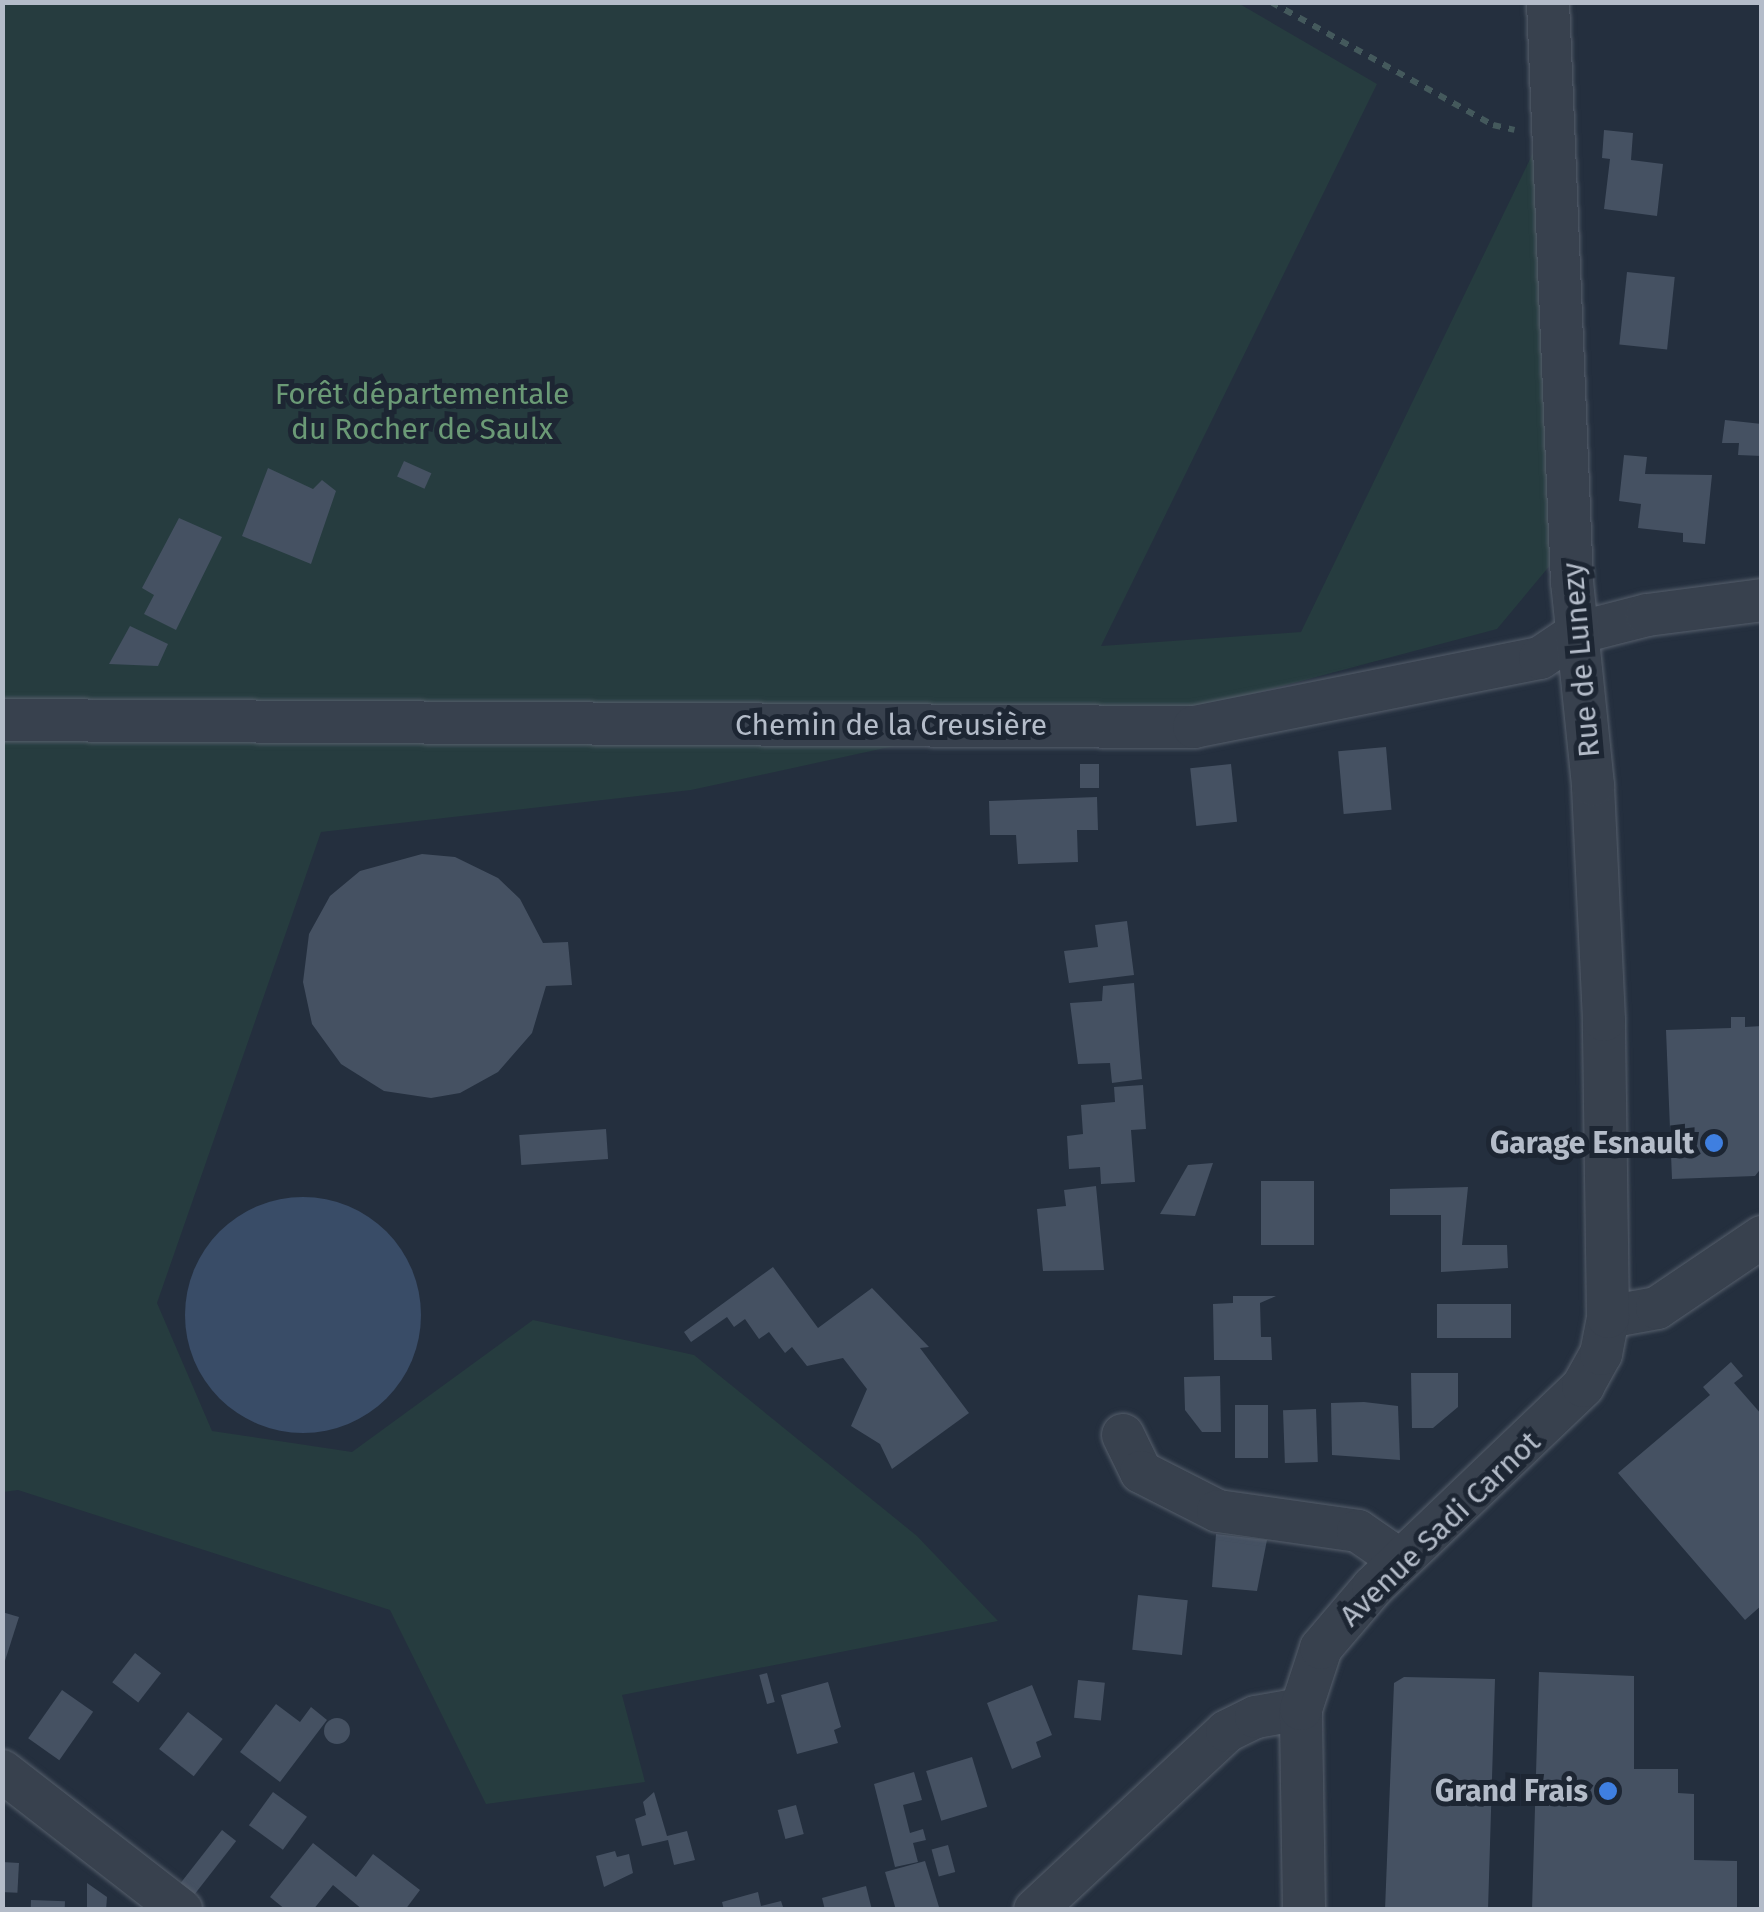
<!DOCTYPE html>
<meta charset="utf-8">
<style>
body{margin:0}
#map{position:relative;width:1764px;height:1912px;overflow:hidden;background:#242f3e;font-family:"Fira Sans",sans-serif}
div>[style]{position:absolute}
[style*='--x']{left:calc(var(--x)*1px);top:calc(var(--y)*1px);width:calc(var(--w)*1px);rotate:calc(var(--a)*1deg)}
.green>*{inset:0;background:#263c3f}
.water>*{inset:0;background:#394c67}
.round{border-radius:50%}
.building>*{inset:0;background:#455162;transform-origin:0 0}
.path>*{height:6px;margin-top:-3px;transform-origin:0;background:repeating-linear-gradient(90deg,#44595c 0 8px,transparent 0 16px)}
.roads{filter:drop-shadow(0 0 2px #565f6c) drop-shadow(0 0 2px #565f6c)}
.minor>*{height:42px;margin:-21px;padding:0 21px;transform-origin:21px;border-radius:21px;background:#38414e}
.dots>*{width:28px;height:28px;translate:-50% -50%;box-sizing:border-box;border:5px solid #1d2633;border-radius:50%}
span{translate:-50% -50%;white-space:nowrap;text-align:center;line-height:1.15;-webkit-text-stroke:10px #1d2633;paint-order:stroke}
.park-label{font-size:30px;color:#6b9a76}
.street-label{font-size:30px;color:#b4bcc9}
.poi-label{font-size:30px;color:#b4bcc9;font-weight:700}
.right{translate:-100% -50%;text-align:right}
.frame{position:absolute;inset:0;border:5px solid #b4bcc9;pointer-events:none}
</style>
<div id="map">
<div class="green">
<i style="clip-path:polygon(2px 3px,1238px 3px,1377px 84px,1101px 646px,1301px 632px,1533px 153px,1557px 557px,1497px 629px,1192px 710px,1070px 708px,691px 790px,321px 832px,157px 1303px,212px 1431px,352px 1452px,533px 1320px,694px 1355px,917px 1536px,998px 1621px,622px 1695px,645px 1782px,486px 1804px,390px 1610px,18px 1490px,3px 1492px)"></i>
</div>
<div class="water">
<i class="round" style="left:185px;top:1197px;width:236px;height:236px"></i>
</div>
<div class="building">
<i style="clip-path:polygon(1604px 130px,1633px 133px,1631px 160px,1663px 164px,1657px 216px,1604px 209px,1610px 159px,1602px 158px)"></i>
<i style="left:1627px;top:272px;width:48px;height:73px;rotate:6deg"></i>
<i style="clip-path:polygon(1725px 420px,1762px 424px,1762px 456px,1738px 455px,1739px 443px,1722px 443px)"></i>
<i style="clip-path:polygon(1624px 455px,1647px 457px,1645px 474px,1712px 475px,1705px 544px,1683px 542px,1683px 533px,1638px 528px,1641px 504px,1619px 501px)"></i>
<i style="left:404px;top:461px;width:30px;height:17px;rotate:24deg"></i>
<i style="clip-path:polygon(268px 468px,313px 489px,322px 480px,336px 491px,311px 564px,242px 536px)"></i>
<i style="clip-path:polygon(179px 518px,222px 537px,176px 630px,144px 614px,154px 595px,142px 588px)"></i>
<i style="clip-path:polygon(130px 626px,168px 644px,158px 666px,109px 664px)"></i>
<i style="left:1386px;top:747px;width:63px;height:48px;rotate:85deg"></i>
<i style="left:1080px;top:764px;width:19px;height:24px"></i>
<i style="left:1231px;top:764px;width:58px;height:41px;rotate:84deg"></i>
<i style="clip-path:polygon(1097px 797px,1098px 830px,1077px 830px,1078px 862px,1018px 864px,1016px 835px,990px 835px,989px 801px)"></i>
<i style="clip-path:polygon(422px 854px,455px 857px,498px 878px,520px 899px,543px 943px,568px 942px,572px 985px,546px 986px,532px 1033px,498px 1072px,460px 1093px,431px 1098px,384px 1091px,341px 1064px,312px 1024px,303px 982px,309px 934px,330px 896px,360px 871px)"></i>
<i style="clip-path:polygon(1127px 921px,1134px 975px,1069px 983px,1064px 951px,1098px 947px,1095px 925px)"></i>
<i style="clip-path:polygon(1134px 983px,1142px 1079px,1112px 1083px,1110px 1063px,1078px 1064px,1070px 1003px,1102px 1001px,1103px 986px)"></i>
<i style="clip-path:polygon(1731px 1017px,1745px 1017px,1745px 1027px,1762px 1026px,1762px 1167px,1755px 1176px,1672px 1179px,1666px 1030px,1731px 1028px)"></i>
<i style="clip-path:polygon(1143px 1085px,1146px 1129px,1131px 1130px,1135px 1182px,1101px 1184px,1100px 1167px,1069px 1169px,1067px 1136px,1083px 1134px,1081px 1105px,1115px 1102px,1114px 1087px)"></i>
<i style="left:606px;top:1129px;width:30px;height:87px;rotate:86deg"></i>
<i style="clip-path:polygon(1213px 1163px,1195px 1216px,1160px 1214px,1188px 1165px)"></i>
<i style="left:1314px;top:1181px;width:64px;height:53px;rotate:90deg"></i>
<i style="clip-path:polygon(1096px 1186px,1104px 1270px,1043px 1271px,1037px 1209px,1066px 1206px,1064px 1190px)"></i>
<i style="clip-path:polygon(1468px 1187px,1462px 1245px,1507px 1245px,1508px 1268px,1441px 1272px,1441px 1215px,1390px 1215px,1390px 1189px)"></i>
<i style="clip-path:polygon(773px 1267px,818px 1328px,872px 1288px,929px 1347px,920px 1348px,969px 1413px,892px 1469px,880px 1444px,851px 1426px,867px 1389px,843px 1358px,807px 1366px,792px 1347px,785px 1353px,769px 1332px,759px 1339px,745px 1319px,734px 1327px,727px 1317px,691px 1342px,684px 1332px)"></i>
<i style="clip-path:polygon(1233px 1296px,1276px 1296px,1260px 1303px,1261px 1337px,1271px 1337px,1272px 1360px,1214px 1360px,1213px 1304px,1233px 1303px)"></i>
<i style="left:1511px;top:1304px;width:34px;height:74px;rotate:90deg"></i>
<i style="clip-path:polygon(1731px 1362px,1743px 1376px,1734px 1383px,1762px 1415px,1762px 1605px,1745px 1620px,1618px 1473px,1710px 1395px,1703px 1387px)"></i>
<i style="clip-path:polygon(1411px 1373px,1458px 1373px,1458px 1407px,1433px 1428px,1412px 1428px)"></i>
<i style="clip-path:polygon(1220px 1376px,1221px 1432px,1202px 1432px,1185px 1410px,1184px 1377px)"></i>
<i style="clip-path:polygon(1364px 1402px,1398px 1406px,1400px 1460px,1332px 1455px,1331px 1403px)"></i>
<i style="left:1235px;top:1405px;width:33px;height:53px"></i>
<i style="left:1316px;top:1409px;width:53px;height:33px;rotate:88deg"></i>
<i style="clip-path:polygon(1216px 1534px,1267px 1540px,1257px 1591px,1212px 1587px)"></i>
<i style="left:1138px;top:1595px;width:50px;height:55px;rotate:6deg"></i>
<i style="clip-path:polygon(2px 1612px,19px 1617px,3px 1667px,2px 1666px)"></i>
<i style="left:135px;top:1653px;width:33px;height:37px;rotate:38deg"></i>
<i style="clip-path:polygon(1539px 1672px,1634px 1676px,1634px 1769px,1678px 1769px,1678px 1793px,1694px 1794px,1694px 1860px,1737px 1861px,1737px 1910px,1532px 1910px)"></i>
<i style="left:767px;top:1673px;width:30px;height:8px;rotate:75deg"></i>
<i style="clip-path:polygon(1404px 1677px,1495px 1679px,1488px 1910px,1385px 1910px,1394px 1683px)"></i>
<i style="left:1078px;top:1680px;width:27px;height:38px;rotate:6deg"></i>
<i style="clip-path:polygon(828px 1682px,841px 1727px,834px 1730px,838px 1743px,797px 1754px,781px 1695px)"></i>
<i style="clip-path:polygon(1032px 1685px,1052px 1735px,1036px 1742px,1041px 1757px,1012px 1769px,987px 1703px)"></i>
<i style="left:62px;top:1690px;width:38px;height:59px;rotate:35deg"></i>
<i style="clip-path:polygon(276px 1704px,300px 1722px,311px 1707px,327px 1720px,280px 1782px,240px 1752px)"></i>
<i style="left:188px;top:1712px;width:44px;height:47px;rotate:38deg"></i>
<i class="round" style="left:324px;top:1718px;width:26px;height:26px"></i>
<i style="left:972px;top:1757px;width:52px;height:48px;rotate:73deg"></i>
<i style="clip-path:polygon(914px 1772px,922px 1800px,903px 1805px,910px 1833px,923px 1829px,926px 1840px,913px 1843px,918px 1862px,895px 1867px,874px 1784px)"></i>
<i style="left:273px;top:1792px;width:42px;height:41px;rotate:36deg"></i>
<i style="clip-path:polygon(654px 1792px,667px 1836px,687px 1831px,695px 1860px,674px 1865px,668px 1840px,642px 1846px,635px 1819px,646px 1815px,643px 1802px)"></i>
<i style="left:796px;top:1805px;width:30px;height:19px;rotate:75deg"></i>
<i style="left:222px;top:1830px;width:18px;height:71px;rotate:38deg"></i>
<i style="clip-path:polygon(313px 1843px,356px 1877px,373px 1854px,420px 1890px,405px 1910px,363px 1910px,333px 1885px,313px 1910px,286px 1910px,270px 1897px)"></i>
<i style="left:948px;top:1845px;width:28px;height:17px;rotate:75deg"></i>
<i style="clip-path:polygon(615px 1851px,617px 1857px,629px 1854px,633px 1873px,604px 1887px,596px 1856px)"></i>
<i style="clip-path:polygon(925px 1861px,939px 1907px,896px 1910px,885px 1872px)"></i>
<i style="left:2px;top:1862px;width:17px;height:30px;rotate:3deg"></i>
<i style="clip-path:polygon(87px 1883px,107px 1897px,106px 1910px,87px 1910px)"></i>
<i style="clip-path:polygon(866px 1886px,872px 1910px,825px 1910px,822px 1898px)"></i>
<i style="clip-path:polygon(758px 1892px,761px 1906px,781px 1901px,784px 1910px,724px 1910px,722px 1902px)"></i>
<i style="left:31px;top:1900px;width:34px;height:10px;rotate:2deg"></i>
</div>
<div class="path">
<i style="--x:1271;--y:2;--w:254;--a:29"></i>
<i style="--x:1493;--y:125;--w:22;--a:13"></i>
</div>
<div class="roads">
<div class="minor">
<i style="--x:2;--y:720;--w:1192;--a:0.34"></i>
<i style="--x:1194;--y:727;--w:353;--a:-11.3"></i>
<i style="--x:1540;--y:658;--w:45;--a:-34"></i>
<i style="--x:1577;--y:633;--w:72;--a:-14.4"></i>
<i style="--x:1647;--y:615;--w:116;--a:-7.4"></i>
<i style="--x:1608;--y:1317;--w:50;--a:-10.4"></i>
<i style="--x:1657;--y:1308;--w:127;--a:-34.1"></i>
<i style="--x:1123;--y:1435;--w:41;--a:64.1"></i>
<i style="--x:1141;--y:1472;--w:86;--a:26.9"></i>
<i style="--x:1218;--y:1511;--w:141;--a:8.1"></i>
<i style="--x:1358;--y:1531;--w:51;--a:34.6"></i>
<i style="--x:2;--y:1771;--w:227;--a:37.8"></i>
<i style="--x:1035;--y:1910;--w:262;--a:-43"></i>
<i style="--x:1227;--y:1731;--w:32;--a:-26"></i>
<i style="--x:1256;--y:1717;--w:46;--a:-10.1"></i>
<i style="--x:1304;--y:1910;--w:201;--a:-90.9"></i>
<i style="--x:1301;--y:1709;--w:64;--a:-71.8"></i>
<i style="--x:1321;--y:1648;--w:80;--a:-49.6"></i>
<i style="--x:1373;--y:1587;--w:291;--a:-43.7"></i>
<i style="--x:1583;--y:1386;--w:37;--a:-61"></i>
<i style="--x:1601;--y:1354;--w:38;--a:-79"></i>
<i style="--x:1608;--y:1317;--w:297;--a:-90.8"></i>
<i style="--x:1604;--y:1020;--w:235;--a:-92.7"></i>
<i style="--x:1593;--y:785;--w:204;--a:-95.9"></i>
<i style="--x:1572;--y:582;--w:580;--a:-92.37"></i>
</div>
</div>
<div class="dots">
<i style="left:1714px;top:1143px;background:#3f7fe0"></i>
<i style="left:1608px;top:1791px;background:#3f7fe0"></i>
</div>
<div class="park-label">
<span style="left:422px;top:411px">Forêt départementale<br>du Rocher de Saulx</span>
</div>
<div class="street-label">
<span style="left:1581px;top:660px;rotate:-95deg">Rue de Lunezy</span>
<span style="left:891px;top:725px">Chemin de la Creusière</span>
<span style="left:1440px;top:1529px;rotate:-44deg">Avenue Sadi Carnot</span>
</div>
<div class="poi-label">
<span class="right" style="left:1694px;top:1143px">Garage Esnault</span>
<span class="right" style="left:1588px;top:1791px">Grand Frais</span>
</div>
<div class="frame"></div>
</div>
